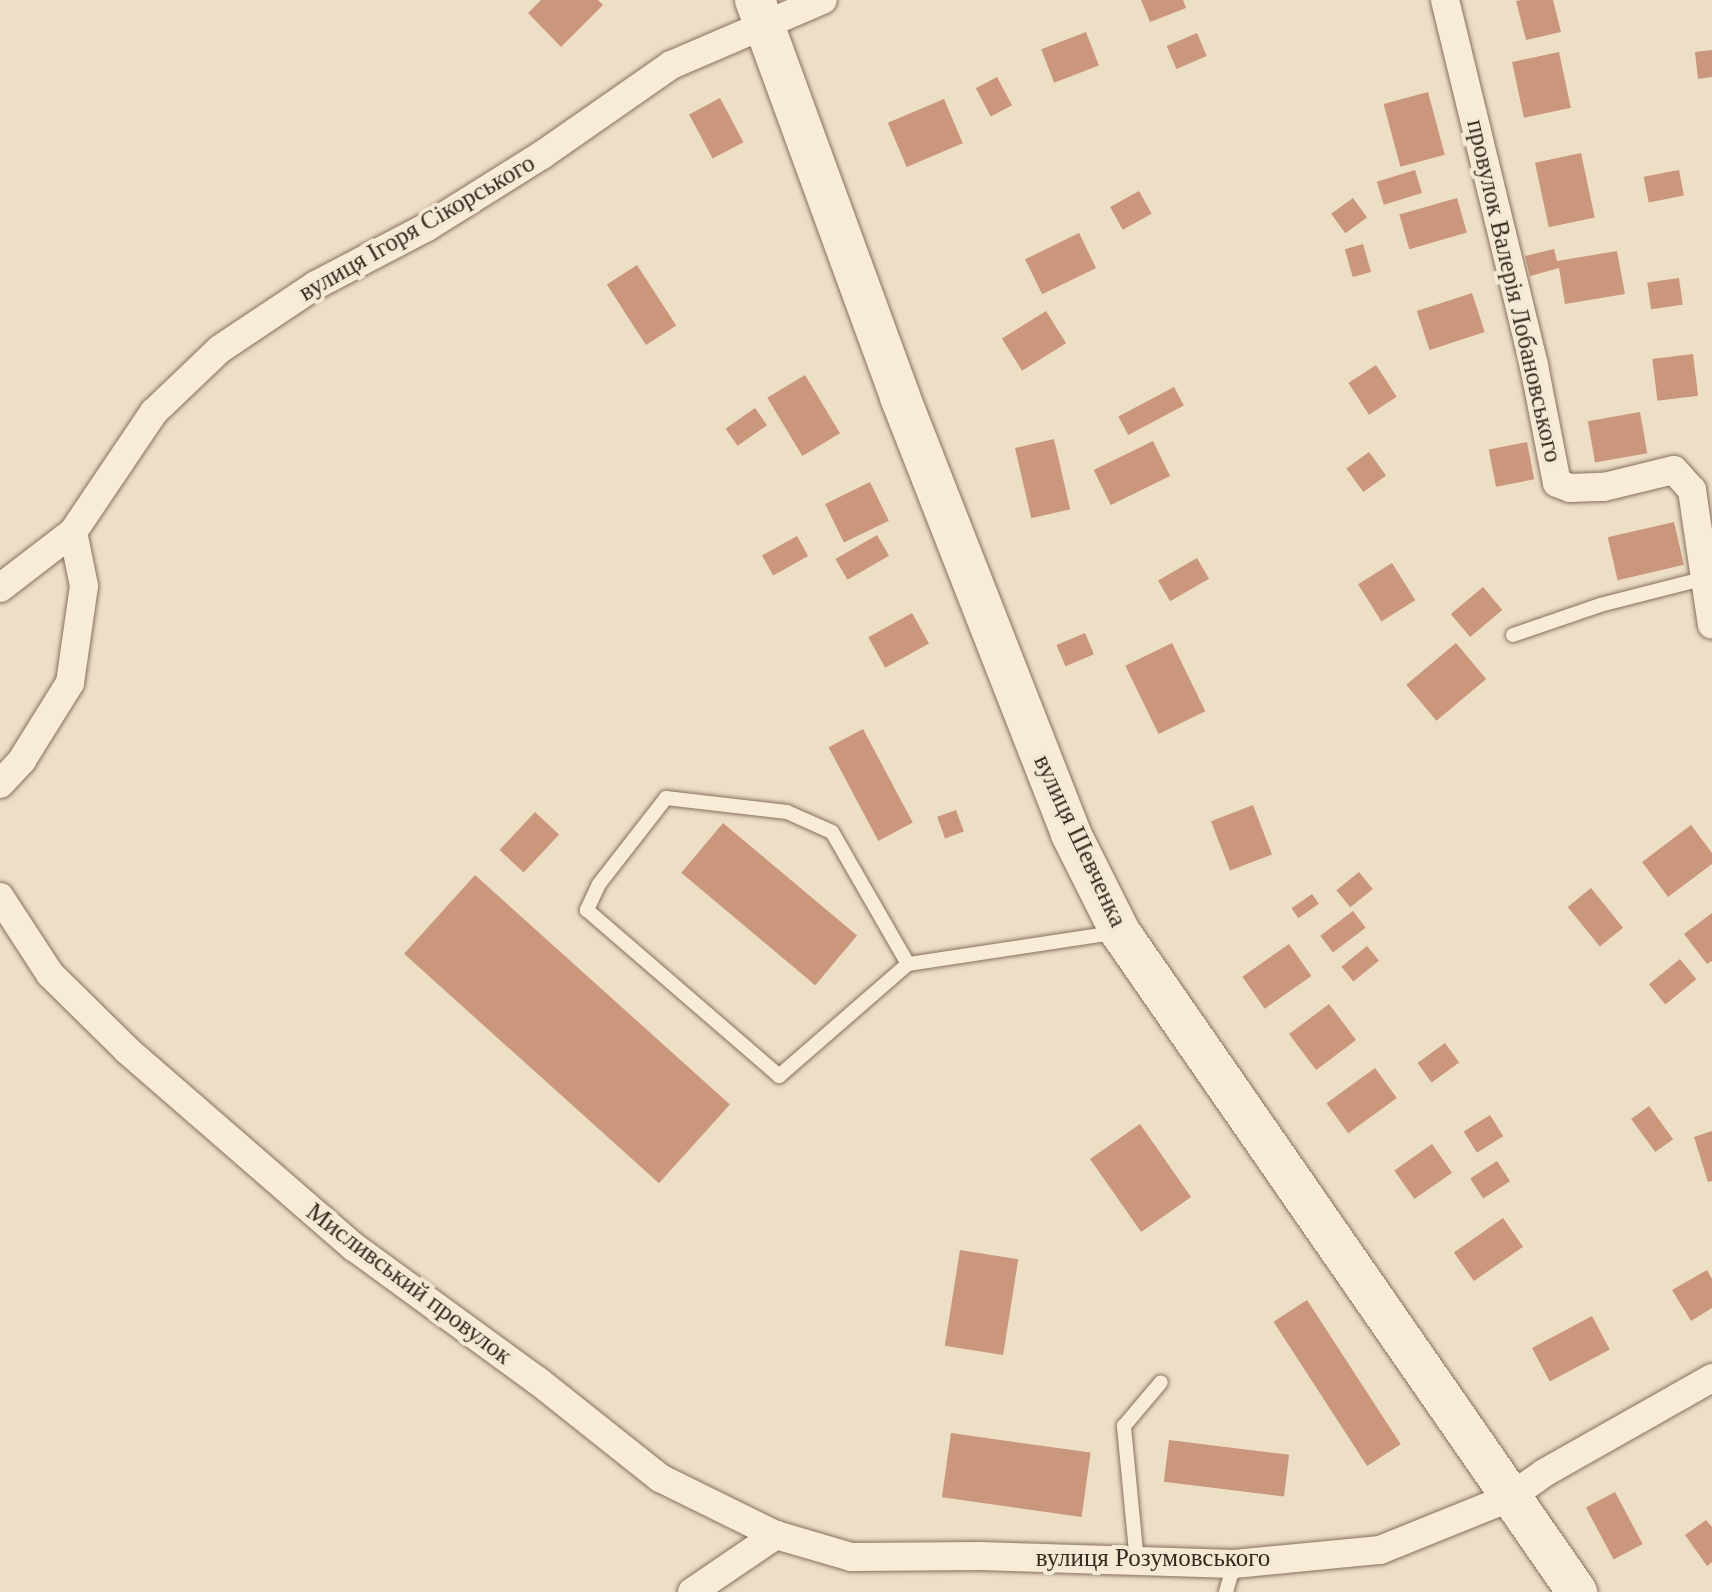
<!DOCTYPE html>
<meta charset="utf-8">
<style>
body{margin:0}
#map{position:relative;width:1712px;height:1592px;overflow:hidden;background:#eddec6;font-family:Georgia,serif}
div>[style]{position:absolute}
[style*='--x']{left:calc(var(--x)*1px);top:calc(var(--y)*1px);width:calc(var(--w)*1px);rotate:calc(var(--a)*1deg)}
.building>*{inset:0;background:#ca977d;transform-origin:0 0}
.roads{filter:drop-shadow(0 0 2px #87705c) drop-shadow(0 0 2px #87705c)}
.lane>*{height:14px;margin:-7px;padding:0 7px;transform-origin:7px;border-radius:7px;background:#f8ecd9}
.street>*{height:28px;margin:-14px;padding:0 14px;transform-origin:14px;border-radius:14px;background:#f8ecd9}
.secondary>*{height:40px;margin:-20px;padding:0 20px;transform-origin:20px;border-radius:20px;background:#f8ecd9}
span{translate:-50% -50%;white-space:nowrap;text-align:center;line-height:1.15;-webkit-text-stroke:8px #f4e9d5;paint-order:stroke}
.street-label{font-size:25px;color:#38291f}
</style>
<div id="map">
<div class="building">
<i style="clip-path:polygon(541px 0,598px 0,603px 5px,561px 47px,528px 13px)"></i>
<i style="clip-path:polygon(1141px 0,1183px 0,1186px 8px,1150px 22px)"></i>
<i style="clip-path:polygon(1521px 0,1553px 0,1561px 32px,1526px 40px,1516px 1px)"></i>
<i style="left:1086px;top:32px;width:36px;height:48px;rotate:69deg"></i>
<i style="left:1197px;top:33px;width:25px;height:33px;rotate:67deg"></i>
<i style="clip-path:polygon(1712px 50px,1712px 77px,1698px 79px,1695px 52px)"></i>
<i style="left:1559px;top:52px;width:57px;height:48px;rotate:78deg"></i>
<i style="left:997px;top:77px;width:32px;height:24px;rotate:62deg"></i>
<i style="left:1428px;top:92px;width:65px;height:46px;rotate:75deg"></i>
<i style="left:720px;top:98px;width:50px;height:35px;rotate:62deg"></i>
<i style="left:944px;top:99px;width:48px;height:61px;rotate:67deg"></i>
<i style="left:1581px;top:153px;width:66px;height:47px;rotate:78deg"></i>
<i style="left:1415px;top:170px;width:24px;height:40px;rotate:73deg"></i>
<i style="left:1679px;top:170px;width:26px;height:36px;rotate:79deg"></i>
<i style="left:1139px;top:191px;width:26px;height:33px;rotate:61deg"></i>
<i style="left:1353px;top:198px;width:24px;height:27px;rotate:54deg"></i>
<i style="left:1457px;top:198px;width:36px;height:60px;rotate:74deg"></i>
<i style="left:1079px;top:233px;width:39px;height:60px;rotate:64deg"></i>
<i style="left:1363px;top:244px;width:29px;height:19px;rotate:74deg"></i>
<i style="clip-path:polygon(1554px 249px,1557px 261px,1617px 251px,1625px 294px,1565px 304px,1559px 268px,1530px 276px,1525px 256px)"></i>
<i style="left:637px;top:265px;width:72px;height:36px;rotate:57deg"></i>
<i style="left:1679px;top:278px;width:27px;height:32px;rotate:82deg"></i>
<i style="left:1472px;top:293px;width:41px;height:58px;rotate:72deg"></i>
<i style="left:1046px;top:311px;width:38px;height:52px;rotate:58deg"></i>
<i style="left:1693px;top:354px;width:42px;height:41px;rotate:83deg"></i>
<i style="left:1376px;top:365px;width:38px;height:33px;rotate:57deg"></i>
<i style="left:805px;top:375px;width:68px;height:44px;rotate:59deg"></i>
<i style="left:1174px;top:387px;width:21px;height:63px;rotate:62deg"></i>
<i style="left:755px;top:408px;width:21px;height:36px;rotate:55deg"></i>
<i style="left:1640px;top:412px;width:42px;height:53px;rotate:80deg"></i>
<i style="left:1054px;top:439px;width:72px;height:40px;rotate:77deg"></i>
<i style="left:1153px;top:441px;width:39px;height:66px;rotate:64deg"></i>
<i style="left:1527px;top:442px;width:38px;height:39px;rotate:79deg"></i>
<i style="left:1369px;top:452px;width:29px;height:28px;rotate:54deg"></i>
<i style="left:870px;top:482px;width:43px;height:50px;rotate:64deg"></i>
<i style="left:1674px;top:522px;width:44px;height:68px;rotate:77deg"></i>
<i style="left:877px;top:535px;width:24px;height:48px;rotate:60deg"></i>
<i style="left:797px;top:536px;width:23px;height:40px;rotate:61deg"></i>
<i style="left:1197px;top:558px;width:24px;height:45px;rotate:60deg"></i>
<i style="left:1392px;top:563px;width:44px;height:40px;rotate:58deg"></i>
<i style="left:1483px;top:587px;width:30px;height:42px;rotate:50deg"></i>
<i style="left:912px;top:613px;width:35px;height:50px;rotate:61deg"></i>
<i style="left:1085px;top:633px;width:23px;height:31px;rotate:67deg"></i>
<i style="left:1172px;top:643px;width:76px;height:52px;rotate:64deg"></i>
<i style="left:1456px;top:643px;width:47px;height:65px;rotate:50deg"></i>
<i style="left:863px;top:729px;width:106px;height:39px;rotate:62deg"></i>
<i style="left:1253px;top:805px;width:53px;height:45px;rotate:69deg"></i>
<i style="left:956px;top:810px;width:23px;height:20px;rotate:70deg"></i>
<i style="left:535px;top:812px;width:33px;height:52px;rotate:43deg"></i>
<i style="left:723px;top:823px;width:175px;height:65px;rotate:40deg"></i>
<i style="clip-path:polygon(1691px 825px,1712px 853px,1712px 864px,1668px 897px,1642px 862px)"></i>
<i style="left:1359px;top:872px;width:22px;height:29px;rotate:51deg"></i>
<i style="left:475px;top:875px;width:343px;height:106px;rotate:42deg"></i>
<i style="left:1591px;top:888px;width:51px;height:30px;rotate:51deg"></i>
<i style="left:1312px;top:894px;width:12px;height:25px;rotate:55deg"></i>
<i style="left:1353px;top:911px;width:21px;height:41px;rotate:53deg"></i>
<i style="clip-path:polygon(1712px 913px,1712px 961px,1707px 964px,1684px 934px)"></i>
<i style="left:1289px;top:944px;width:39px;height:57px;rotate:55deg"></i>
<i style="left:1367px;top:946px;width:19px;height:33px;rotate:51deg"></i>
<i style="left:1680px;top:959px;width:26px;height:40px;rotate:51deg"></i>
<i style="left:1329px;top:1004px;width:45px;height:50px;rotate:53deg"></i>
<i style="left:1445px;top:1043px;width:24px;height:34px;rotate:54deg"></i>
<i style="left:1375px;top:1068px;width:37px;height:60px;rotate:54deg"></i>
<i style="left:1649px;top:1106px;width:41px;height:22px;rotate:54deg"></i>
<i style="left:1490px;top:1115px;width:25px;height:31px;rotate:58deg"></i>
<i style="left:1140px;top:1124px;width:89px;height:61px;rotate:55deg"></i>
<i style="clip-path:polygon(1712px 1131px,1712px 1181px,1708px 1182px,1694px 1137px)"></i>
<i style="left:1432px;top:1144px;width:35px;height:46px;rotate:55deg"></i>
<i style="left:1497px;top:1161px;width:24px;height:32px;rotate:57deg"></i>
<i style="left:1503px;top:1218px;width:35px;height:60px;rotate:55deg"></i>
<i style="left:960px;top:1250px;width:59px;height:97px;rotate:9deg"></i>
<i style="clip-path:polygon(1707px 1270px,1712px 1279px,1712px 1308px,1691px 1321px,1672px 1290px)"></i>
<i style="left:1307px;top:1300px;width:172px;height:40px;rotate:57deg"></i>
<i style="left:1592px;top:1316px;width:38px;height:68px;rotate:62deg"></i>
<i style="left:951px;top:1433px;width:141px;height:65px;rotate:8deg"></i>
<i style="left:1169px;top:1440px;width:121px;height:42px;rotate:7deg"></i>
<i style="left:1615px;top:1492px;width:59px;height:33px;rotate:62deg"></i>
<i style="clip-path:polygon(1706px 1520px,1712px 1527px,1712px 1562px,1707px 1566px,1685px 1535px)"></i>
</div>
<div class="roads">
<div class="lane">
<i style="--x:1513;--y:635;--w:92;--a:-19"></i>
<i style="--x:1600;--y:605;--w:109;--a:-14.3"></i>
<i style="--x:908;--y:964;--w:152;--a:-119.9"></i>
<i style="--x:832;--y:832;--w:49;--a:-156"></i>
<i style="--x:787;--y:812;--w:122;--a:-173.4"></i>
<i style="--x:666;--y:798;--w:109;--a:127.9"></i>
<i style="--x:599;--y:884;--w:29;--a:115"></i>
<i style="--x:587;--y:910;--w:254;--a:40.8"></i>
<i style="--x:779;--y:1076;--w:171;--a:-41"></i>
<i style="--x:908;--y:964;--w:208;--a:-8.6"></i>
<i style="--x:1137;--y:1562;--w:137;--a:-95.5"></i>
<i style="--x:1124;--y:1426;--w:57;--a:-49.9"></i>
<i style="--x:1226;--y:1592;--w:29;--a:-74"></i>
</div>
<div class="street">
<i style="--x:1445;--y:0;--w:377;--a:76.3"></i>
<i style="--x:1534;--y:366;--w:119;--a:78.9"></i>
<i style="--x:1557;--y:483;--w:14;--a:21"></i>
<i style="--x:1570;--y:488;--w:34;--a:-2"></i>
<i style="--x:1604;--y:487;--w:72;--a:-13.7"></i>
<i style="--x:1674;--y:470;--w:27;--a:48"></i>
<i style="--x:1692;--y:490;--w:136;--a:81.6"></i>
<i style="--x:0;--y:588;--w:92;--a:-37.5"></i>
<i style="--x:73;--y:532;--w:145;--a:-56"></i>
<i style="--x:154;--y:412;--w:91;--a:-43.7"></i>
<i style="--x:220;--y:349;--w:115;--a:-33.7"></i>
<i style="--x:316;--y:285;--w:125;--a:-27.6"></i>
<i style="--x:427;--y:227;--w:136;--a:-32.1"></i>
<i style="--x:542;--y:155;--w:157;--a:-34.9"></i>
<i style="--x:671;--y:65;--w:165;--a:-23.2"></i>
<i style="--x:0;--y:784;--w:33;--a:-47"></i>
<i style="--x:22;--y:760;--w:91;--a:-58.1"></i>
<i style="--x:70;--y:683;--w:98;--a:-81.8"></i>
<i style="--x:84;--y:586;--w:55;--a:-101.5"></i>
<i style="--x:0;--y:897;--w:92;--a:57"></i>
<i style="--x:50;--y:974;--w:108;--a:44.6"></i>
<i style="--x:127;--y:1050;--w:301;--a:41"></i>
<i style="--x:354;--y:1247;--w:228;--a:36.1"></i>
<i style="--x:538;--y:1381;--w:156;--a:38.5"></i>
<i style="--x:660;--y:1478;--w:129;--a:26.2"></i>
<i style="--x:692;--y:1592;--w:102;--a:-34.2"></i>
<i style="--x:776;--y:1535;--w:78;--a:16.3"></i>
<i style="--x:851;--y:1557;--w:129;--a:-0.4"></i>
<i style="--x:980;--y:1556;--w:254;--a:1.8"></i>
<i style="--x:1234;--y:1564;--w:147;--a:-5.5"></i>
<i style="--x:1380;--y:1550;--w:139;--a:-22"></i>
<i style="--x:1509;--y:1498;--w:43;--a:-35.5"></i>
<i style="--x:1544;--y:1473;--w:193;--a:-29.5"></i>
</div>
<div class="secondary">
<i style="--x:755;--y:0;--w:423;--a:69.9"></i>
<i style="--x:900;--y:397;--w:469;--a:68.6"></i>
<i style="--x:1071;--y:834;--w:110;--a:63.4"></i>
<i style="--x:1120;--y:932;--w:803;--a:55.3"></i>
</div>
</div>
<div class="street-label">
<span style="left:417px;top:228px;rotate:-30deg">вулиця Ігоря Сікорського</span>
<span style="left:1514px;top:291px;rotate:77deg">провулок Валерія Лобановського</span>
<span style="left:1080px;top:841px;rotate:65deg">вулиця Шевченка</span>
<span style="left:409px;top:1284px;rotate:37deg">Мисливський провулок</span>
<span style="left:1153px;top:1558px">вулиця Розумовського</span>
</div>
</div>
